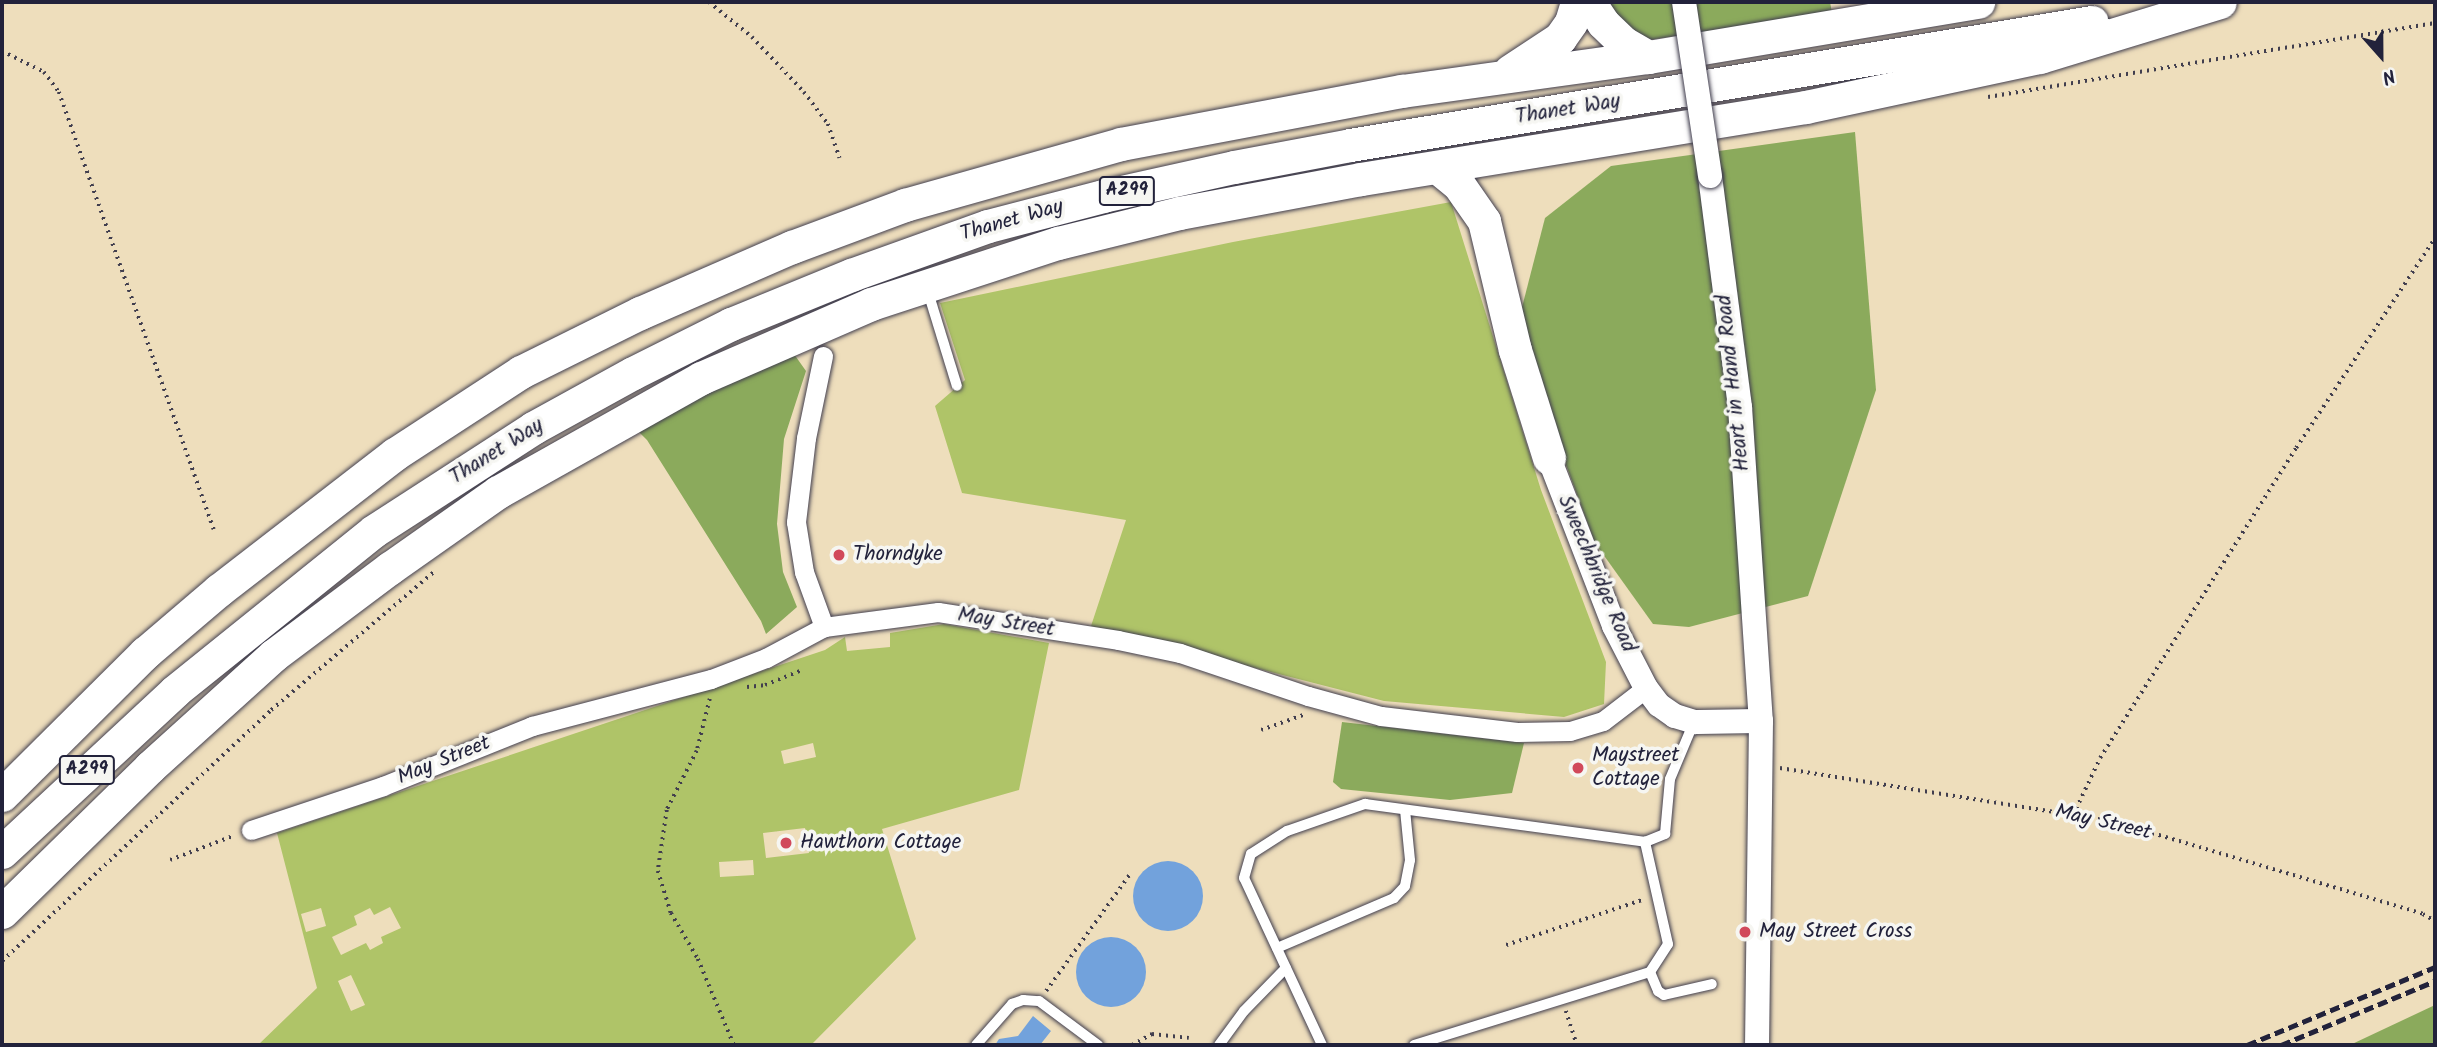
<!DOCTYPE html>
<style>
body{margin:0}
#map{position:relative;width:2437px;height:1047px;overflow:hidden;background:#eedebc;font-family:Kalam,sans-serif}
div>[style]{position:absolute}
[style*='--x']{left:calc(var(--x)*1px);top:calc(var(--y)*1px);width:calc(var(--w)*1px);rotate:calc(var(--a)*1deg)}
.green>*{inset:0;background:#afc468}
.forest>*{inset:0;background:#8baa5c}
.water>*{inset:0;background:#72a2dc}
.round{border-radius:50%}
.path>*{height:3.5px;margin-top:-1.75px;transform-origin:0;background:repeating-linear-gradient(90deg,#413e4e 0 2px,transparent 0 7px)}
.roads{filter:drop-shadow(0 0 2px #413e4e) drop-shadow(0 0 2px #413e4e)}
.service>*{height:10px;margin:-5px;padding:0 5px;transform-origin:5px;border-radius:5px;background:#fff}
.minor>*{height:19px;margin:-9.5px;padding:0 9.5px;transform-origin:9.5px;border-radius:9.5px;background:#fff}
.tertiary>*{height:24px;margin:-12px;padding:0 12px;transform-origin:12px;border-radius:12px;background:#fff}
.trunk>*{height:33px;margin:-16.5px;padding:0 16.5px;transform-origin:16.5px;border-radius:16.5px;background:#fff}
.rail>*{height:5px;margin-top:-2.5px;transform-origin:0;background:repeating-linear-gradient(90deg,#22223b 0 10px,transparent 0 15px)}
.bridges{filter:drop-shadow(0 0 2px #413e4e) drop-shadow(0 0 2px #413e4e)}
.tertiary-bridge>*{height:24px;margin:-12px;padding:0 12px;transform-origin:12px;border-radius:12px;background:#fff}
.dots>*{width:19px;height:19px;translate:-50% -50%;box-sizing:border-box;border:4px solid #f6f6f2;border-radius:50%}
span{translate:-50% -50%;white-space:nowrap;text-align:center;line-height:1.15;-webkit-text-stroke:7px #f6f6f2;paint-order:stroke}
.shield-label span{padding:2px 5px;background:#f6f6f2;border:2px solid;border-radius:5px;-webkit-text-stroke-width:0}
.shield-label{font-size:19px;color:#22223b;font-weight:700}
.street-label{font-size:21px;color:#22223b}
.poi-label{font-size:21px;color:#22223b}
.left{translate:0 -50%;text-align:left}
.frame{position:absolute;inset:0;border:4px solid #22223b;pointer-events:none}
.north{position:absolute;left:2346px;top:21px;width:70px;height:70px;-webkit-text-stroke:5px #f6f6f2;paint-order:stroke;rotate:159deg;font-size:19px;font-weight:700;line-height:28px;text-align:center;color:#22223b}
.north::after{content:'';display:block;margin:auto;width:24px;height:32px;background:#22223b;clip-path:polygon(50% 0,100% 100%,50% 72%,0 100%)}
</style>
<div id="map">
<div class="green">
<i style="clip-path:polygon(1451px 202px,1541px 490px,1606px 662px,1604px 704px,1564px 717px,1384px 701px,1091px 626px,1126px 520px,962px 493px,935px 406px,965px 380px,940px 303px,1233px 242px)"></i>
<i style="clip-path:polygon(evenodd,944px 624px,1049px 643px,1019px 790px,882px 829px,916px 939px,811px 1045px,258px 1045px,317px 988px,277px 833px,825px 650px,845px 637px,847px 651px,890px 647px,890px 633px,944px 624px,813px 743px,816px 757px,784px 764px,781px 751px,813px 743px,944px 624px,805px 828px,809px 853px,766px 858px,763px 833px,805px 828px,944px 624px,753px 860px,754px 875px,720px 877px,719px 862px,753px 860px,944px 624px,390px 907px,401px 928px,381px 937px,383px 943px,370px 950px,366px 943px,341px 955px,332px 937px,357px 925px,354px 916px,370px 908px,374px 915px,390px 907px,944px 624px,321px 908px,326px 926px,306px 932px,301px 914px,321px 908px,944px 624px,351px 975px,365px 1005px,351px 1011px,338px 981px,351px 975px)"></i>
</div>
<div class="forest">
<i style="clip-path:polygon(1605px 2px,1830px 2px,1832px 13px,1635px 42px)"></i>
<i style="clip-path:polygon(1855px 132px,1876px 390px,1808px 596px,1689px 627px,1653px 624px,1595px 543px,1562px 454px,1520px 315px,1545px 218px,1611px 166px)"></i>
<i style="clip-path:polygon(789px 347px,806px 371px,784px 439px,777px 524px,783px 572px,797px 607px,766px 634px,761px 621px,647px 440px,635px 428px)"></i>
<i style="clip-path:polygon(1342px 722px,1524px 743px,1512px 793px,1450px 800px,1341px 789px,1333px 782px)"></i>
<i style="clip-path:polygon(2435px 1005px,2435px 1045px,2350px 1045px)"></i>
</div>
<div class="water">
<i class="round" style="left:1133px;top:861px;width:70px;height:70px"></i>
<i class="round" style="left:1076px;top:937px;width:70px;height:70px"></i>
<i style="clip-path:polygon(1033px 1016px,1051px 1031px,1040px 1045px,995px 1045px,999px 1039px,1018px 1036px)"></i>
</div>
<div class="path">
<i style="--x:709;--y:2;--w:55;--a:39.1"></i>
<i style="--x:752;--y:37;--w:76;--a:46.6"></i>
<i style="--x:804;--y:92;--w:40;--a:53"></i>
<i style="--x:828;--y:124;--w:36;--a:71"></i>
<i style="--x:2;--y:51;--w:47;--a:26.6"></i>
<i style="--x:44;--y:72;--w:25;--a:53"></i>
<i style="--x:59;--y:92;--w:464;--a:70.5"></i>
<i style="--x:1988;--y:97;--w:453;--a:-9.4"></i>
<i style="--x:747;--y:687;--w:18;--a:-6"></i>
<i style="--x:765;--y:685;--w:40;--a:-22"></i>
<i style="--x:710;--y:699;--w:54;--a:104"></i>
<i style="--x:697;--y:751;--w:66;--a:117"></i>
<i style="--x:667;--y:810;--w:62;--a:98.4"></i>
<i style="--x:658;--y:871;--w:44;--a:72.8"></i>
<i style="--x:671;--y:913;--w:53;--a:59.6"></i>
<i style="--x:698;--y:959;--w:93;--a:67.3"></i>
<i style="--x:1261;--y:730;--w:45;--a:-19.7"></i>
<i style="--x:1780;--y:768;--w:336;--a:9.1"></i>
<i style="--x:2112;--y:821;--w:325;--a:16.6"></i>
<i style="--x:2423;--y:914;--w:14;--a:30"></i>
<i style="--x:2073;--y:815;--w:63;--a:-64.7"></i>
<i style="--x:2100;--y:758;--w:367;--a:-57.7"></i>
<i style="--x:2296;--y:448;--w:252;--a:-56.5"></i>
<i style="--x:170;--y:860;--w:67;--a:-20.9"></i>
<i style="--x:1506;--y:945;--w:146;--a:-18.3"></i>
<i style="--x:2;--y:961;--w:368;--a:-43"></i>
<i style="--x:271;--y:710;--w:214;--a:-40.3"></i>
<i style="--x:1046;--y:991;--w:144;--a:-54.3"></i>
<i style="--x:1566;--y:1011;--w:36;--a:72"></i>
<i style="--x:1132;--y:1045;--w:23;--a:-29"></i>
<i style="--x:1152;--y:1034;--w:37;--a:6"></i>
</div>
<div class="roads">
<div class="service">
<i style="--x:928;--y:292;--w:98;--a:72.9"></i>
<i style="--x:1277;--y:948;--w:127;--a:-23.1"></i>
<i style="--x:1394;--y:898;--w:16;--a:-47"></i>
<i style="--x:1405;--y:886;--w:26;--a:-79"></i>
<i style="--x:1410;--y:860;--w:50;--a:-95.7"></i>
<i style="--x:1650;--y:972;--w:21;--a:67"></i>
<i style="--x:1658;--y:991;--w:7;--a:34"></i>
<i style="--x:1664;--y:995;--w:49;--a:-12.9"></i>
<i style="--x:976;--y:1045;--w:55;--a:-48.7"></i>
<i style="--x:1012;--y:1004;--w:12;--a:-20"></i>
<i style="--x:1023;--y:1000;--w:16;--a:4"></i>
<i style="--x:1039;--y:1001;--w:74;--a:36.7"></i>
<i style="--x:1219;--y:1045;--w:42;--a:-53.7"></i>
<i style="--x:1244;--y:1011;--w:60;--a:-45.7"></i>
<i style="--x:1322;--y:1045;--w:184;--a:-115"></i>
<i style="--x:1244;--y:878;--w:25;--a:-74"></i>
<i style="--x:1251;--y:854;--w:43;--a:-32.6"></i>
<i style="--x:1287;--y:831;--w:83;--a:-19.1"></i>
<i style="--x:1365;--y:804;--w:283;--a:7.7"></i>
<i style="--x:1645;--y:842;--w:22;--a:-22"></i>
<i style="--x:1665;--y:834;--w:55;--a:-84.8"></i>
<i style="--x:1670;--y:779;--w:62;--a:-67.2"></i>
<i style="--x:1414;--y:1045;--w:247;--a:-17.2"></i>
<i style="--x:1650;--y:972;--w:33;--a:-57"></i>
<i style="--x:1668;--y:944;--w:105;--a:-102.7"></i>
</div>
<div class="minor">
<i style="--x:823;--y:356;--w:84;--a:101.7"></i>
<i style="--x:806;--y:438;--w:85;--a:96.8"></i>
<i style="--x:796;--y:522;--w:51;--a:80.9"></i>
<i style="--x:804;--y:572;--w:59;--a:70"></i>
<i style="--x:251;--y:830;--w:139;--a:-18.4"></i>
<i style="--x:383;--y:786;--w:161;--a:-21.9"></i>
<i style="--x:532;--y:726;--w:185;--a:-14.7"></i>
<i style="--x:711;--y:679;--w:59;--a:-20.9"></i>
<i style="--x:766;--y:658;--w:66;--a:-28.1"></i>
<i style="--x:824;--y:627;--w:115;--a:-7.5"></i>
<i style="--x:938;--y:612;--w:182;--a:8.8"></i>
<i style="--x:1118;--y:640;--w:63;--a:11.8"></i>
<i style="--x:1180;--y:653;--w:135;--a:18.6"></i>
<i style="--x:1308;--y:696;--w:76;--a:15.3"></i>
<i style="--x:1381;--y:716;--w:137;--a:6.7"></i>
<i style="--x:1517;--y:732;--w:53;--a:-1.1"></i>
<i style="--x:1570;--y:731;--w:34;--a:-17"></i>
<i style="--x:1603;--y:721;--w:54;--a:-37.5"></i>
</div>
<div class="tertiary">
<i style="--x:1710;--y:176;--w:233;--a:82.6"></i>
<i style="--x:1740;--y:407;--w:315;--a:86.2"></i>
<i style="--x:1761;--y:721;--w:324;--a:90.7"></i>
<i style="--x:1549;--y:458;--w:180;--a:68.8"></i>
<i style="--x:1614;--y:626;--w:70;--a:62.7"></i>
<i style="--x:1646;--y:688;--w:21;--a:53"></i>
<i style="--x:1659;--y:705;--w:19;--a:35"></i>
<i style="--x:1675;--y:716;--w:21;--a:17"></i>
<i style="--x:1695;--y:722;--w:66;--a:-0.9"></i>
</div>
<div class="trunk">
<i style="--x:1589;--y:2;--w:25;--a:56"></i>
<i style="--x:1603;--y:23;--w:29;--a:44"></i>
<i style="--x:1624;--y:43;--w:28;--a:30"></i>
<i style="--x:1510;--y:71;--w:60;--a:-33.4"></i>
<i style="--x:1560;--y:38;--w:19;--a:-55"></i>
<i style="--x:1571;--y:22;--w:21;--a:-73"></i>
<i style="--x:1437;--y:167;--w:28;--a:39"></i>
<i style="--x:1459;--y:185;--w:44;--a:55.2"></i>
<i style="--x:1484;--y:221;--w:133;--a:76.5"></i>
<i style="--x:1515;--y:350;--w:113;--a:72.5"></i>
<i style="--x:2;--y:795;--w:202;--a:-44.8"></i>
<i style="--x:145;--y:653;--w:97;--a:-40.4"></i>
<i style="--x:219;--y:590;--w:222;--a:-37.7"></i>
<i style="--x:395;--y:454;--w:150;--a:-33.1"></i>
<i style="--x:521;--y:372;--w:133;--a:-26.4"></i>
<i style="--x:640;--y:313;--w:166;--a:-23.5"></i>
<i style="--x:792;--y:247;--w:121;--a:-20.4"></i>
<i style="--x:905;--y:205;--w:224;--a:-15.8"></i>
<i style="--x:1121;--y:144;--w:286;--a:-10.7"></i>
<i style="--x:1402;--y:91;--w:248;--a:-7.9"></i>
<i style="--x:1648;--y:57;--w:335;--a:-9.5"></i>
<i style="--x:2;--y:852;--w:236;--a:-42.9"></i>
<i style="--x:175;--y:691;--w:255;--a:-38.8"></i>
<i style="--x:374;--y:531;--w:189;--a:-32.9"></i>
<i style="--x:533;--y:428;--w:114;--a:-28.8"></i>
<i style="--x:633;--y:373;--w:110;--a:-26.6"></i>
<i style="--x:731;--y:324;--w:130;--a:-22.2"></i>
<i style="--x:851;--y:275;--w:145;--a:-19.7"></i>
<i style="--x:988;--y:226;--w:119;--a:-14.6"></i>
<i style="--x:1103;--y:196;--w:134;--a:-12.5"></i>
<i style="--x:1234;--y:167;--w:118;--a:-10.7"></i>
<i style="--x:1350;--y:145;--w:752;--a:-9.41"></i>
<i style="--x:2;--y:912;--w:207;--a:-44.4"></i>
<i style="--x:150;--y:767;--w:167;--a:-42.1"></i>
<i style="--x:274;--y:655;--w:145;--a:-36.9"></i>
<i style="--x:390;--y:568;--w:132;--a:-35.1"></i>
<i style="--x:498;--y:492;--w:233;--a:-29.3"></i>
<i style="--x:701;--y:378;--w:185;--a:-23.5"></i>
<i style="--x:871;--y:304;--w:197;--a:-18.1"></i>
<i style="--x:1058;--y:243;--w:125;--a:-13.9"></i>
<i style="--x:1179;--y:213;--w:185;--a:-10.6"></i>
<i style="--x:1361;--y:179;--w:451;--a:-9.2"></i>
<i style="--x:1806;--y:107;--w:239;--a:-12.1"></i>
<i style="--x:2040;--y:57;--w:188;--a:-17"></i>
</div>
</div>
<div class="rail">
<i style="--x:2247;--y:1045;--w:204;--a:-22.5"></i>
<i style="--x:2281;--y:1045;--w:167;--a:-22.6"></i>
</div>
<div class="bridges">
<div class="tertiary-bridge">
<i style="--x:1684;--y:2;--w:176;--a:81.5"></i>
</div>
</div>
<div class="dots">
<i style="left:839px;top:555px;background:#d1495b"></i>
<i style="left:1578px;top:768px;background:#d1495b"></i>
<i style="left:786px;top:843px;background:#d1495b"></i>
<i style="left:1745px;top:932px;background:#d1495b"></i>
</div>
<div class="shield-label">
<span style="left:1127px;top:191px">A299</span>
<span style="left:87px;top:770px">A299</span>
</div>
<div class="street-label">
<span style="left:1568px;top:110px;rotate:-9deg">Thanet Way</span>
<span style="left:1012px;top:221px;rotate:-16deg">Thanet Way</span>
<span style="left:1734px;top:383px;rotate:-96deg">Heart in Hand Road</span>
<span style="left:497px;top:452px;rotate:-32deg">Thanet Way</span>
<span style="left:1596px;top:574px;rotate:67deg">Sweechbridge Road</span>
<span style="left:1006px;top:623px;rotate:9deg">May Street</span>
<span style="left:444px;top:761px;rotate:-22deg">May Street</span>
<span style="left:2103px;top:823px;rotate:13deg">May Street</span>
</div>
<div class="poi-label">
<span class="left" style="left:853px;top:555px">Thorndyke</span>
<span class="left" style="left:1592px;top:768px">Maystreet<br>Cottage</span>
<span class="left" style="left:800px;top:843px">Hawthorn Cottage</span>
<span class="left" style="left:1759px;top:932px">May Street Cross</span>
</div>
<div class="frame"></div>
<div class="north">N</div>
</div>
